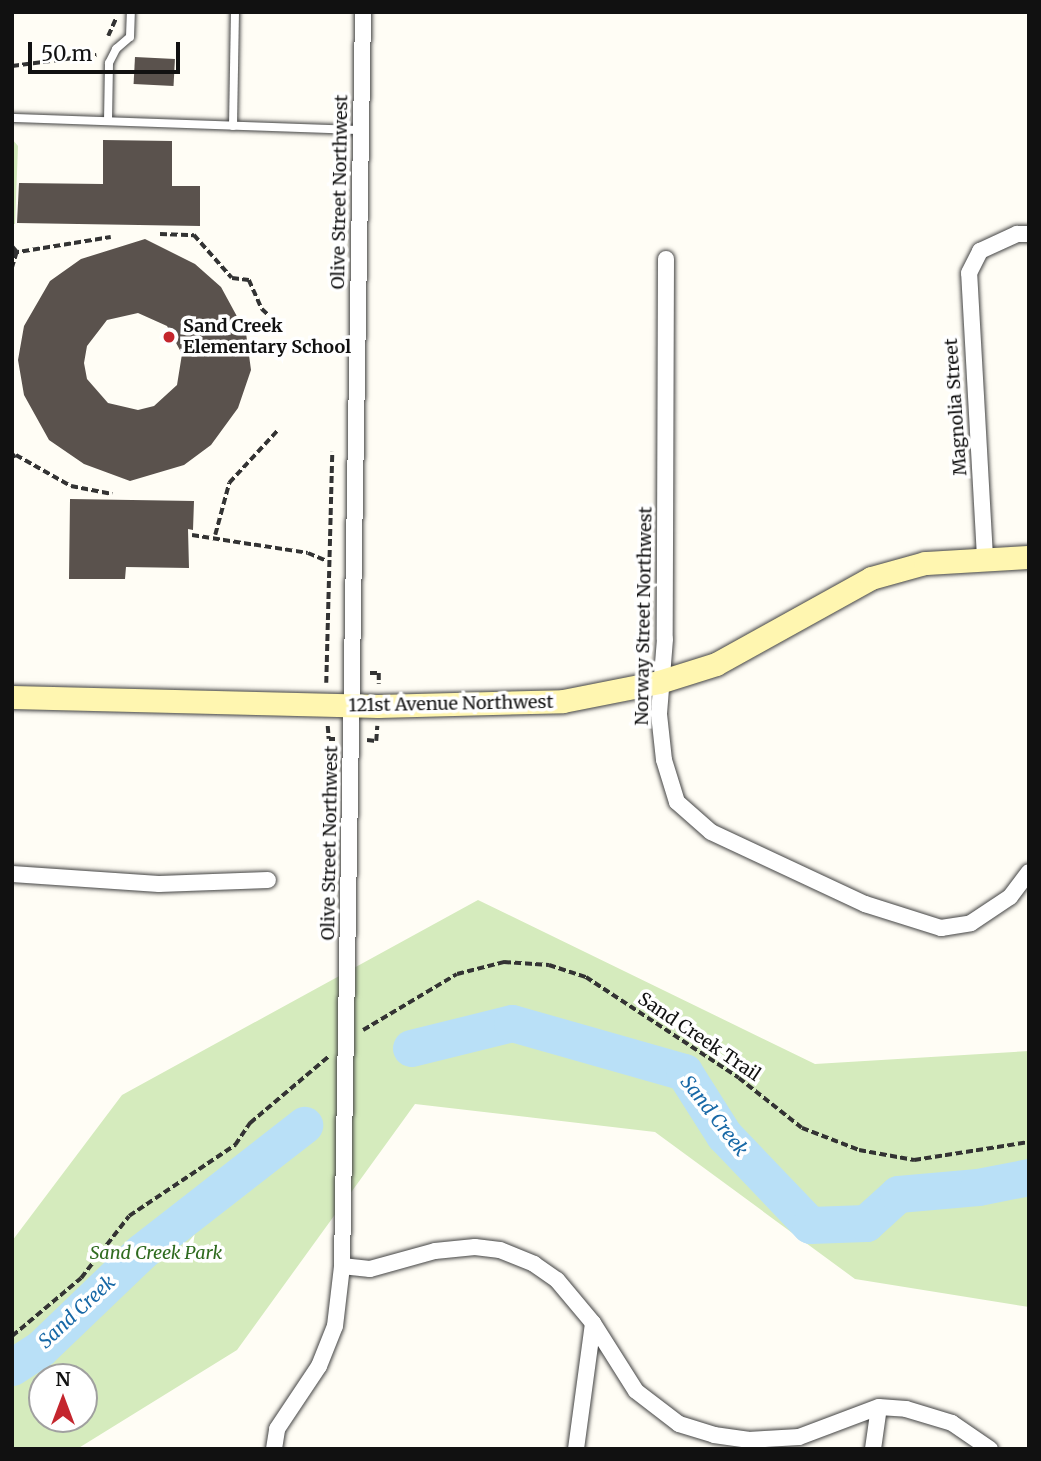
<!DOCTYPE html>
<style>
body{margin:0}
#map{position:relative;width:1041px;height:1461px;overflow:hidden;background:#fffdf5;font-family:Merriweather,serif}
div>[style]{position:absolute}
[style*='--x']{left:calc(var(--x)*1px);top:calc(var(--y)*1px);width:calc(var(--w)*1px);rotate:calc(var(--a)*1deg)}
.green>*{inset:0;background:#d5ebbd}
.river>*{height:37px;margin:-18.5px;padding:0 18.5px;transform-origin:18.5px;border-radius:18.5px;background:#b9e0f7}
.building>*{inset:0;background:#5a524d;transform-origin:0 0}
.path>*{height:3.5px;margin-top:-1.75px;transform-origin:0;background:repeating-linear-gradient(90deg,#333 0 7px,transparent 0 10.5px)}
.roads{filter:drop-shadow(0 0 2px #444) drop-shadow(0 0 2px #444)}
.lane>*{height:8px;margin:-4px;padding:0 4px;transform-origin:4px;border-radius:4px;background:#fff}
.street>*{height:16px;margin:-8px;padding:0 8px;transform-origin:8px;border-radius:8px;background:#fff}
.secondary>*{height:23px;margin:-11.5px;padding:0 11.5px;transform-origin:11.5px;border-radius:11.5px;background:#fff6b0}
.dots>*{width:19px;height:19px;translate:-50% -50%;box-sizing:border-box;border:4px solid #fff;border-radius:50%}
span{translate:-50% -50%;white-space:nowrap;text-align:center;line-height:1.15;-webkit-text-stroke:7px #fff;paint-order:stroke}
.street-label{font-size:18px;color:#111}
.poi-label{font-size:18px;color:#111;font-weight:700}
.left{translate:0 -50%;text-align:left}
.park-label{font-size:18px;color:#2f6b1f;font-style:italic}
.water-label{font-size:19px;color:#1768a6;font-style:italic}
.frame{position:absolute;inset:0;border:14px solid #111;pointer-events:none}
.north{position:absolute;left:28px;top:1363px;width:70px;height:70px;box-sizing:border-box;background:#fff;border:2px solid #a0a0a0;border-radius:50%;rotate:0deg;font-size:19px;font-weight:700;line-height:28px;text-align:center;color:#111}
.north::after{content:'';display:block;margin:auto;width:24px;height:32px;background:#c4262e;clip-path:polygon(50% 0,100% 100%,50% 72%,0 100%)}
.scale{position:absolute;left:28px;top:42px;width:152px;height:32px;box-sizing:border-box;border:4px solid #111;border-top:0;padding-left:9px;font-size:21px;line-height:24px;white-space:nowrap;color:#111;-webkit-text-stroke:5px #fff;paint-order:stroke}
</style>
<div id="map">
<div class="green">
<i style="clip-path:polygon(12px 139px,18px 146px,15px 224px,12px 224px)"></i>
<i style="clip-path:polygon(evenodd,478px 900px,815px 1064px,1029px 1051px,1029px 1307px,855px 1279px,655px 1132px,415px 1104px,237px 1350px,77px 1449px,12px 1449px,12px 1241px,122px 1095px,478px 900px,42px 1377px,84px 1377px,84px 1419px,42px 1419px,42px 1377px)"></i>
</div>
<div class="river">
<i style="--x:411;--y:1048;--w:104;--a:-13.9"></i>
<i style="--x:512;--y:1023;--w:179;--a:15.9"></i>
<i style="--x:684;--y:1072;--w:75;--a:57.6"></i>
<i style="--x:724;--y:1135;--w:124;--a:46.3"></i>
<i style="--x:810;--y:1225;--w:56;--a:-2"></i>
<i style="--x:866;--y:1223;--w:43;--a:-42.2"></i>
<i style="--x:898;--y:1194;--w:80;--a:-5"></i>
<i style="--x:978;--y:1187;--w:52;--a:-11.1"></i>
<i style="--x:12;--y:1367;--w:33;--a:-33"></i>
<i style="--x:40;--y:1349;--w:140;--a:-43.8"></i>
<i style="--x:141;--y:1252;--w:207;--a:-37.9"></i>
</div>
<div class="building">
<i style="left:135px;top:57px;width:40px;height:27px;rotate:3deg"></i>
<i style="clip-path:polygon(103px 140px,172px 141px,172px 186px,200px 186px,200px 226px,17px 223px,19px 183px,103px 184px)"></i>
<i style="clip-path:polygon(evenodd,145px 239px,195px 264px,221px 287px,246px 333px,251px 370px,238px 408px,211px 445px,184px 465px,130px 481px,84px 464px,49px 440px,24px 395px,18px 360px,24px 326px,50px 281px,81px 259px,145px 239px,138px 313px,167px 326px,182px 354px,177px 385px,154px 406px,138px 410px,108px 403px,87px 379px,84px 363px,87px 346px,107px 320px,138px 313px)"></i>
<i style="clip-path:polygon(70px 499px,194px 501px,193px 530px,188px 529px,189px 568px,126px 567px,125px 579px,69px 579px)"></i>
</div>
<div class="path">
<i style="--x:108;--y:36;--w:20;--a:-66"></i>
<i style="--x:12;--y:66;--w:85;--a:-7.5"></i>
<i style="--x:160;--y:234;--w:34;--a:2"></i>
<i style="--x:194;--y:235;--w:57;--a:48.5"></i>
<i style="--x:232;--y:278;--w:17;--a:7"></i>
<i style="--x:249;--y:280;--w:32;--a:66"></i>
<i style="--x:262;--y:309;--w:16;--a:43"></i>
<i style="--x:12;--y:246;--w:8;--a:50"></i>
<i style="--x:17;--y:252;--w:17;--a:107"></i>
<i style="--x:12;--y:253;--w:100;--a:-9.2"></i>
<i style="--x:12;--y:457;--w:4;--a:-27"></i>
<i style="--x:16;--y:455;--w:63;--a:29.4"></i>
<i style="--x:71;--y:486;--w:42;--a:11"></i>
<i style="--x:192;--y:535;--w:117;--a:8.8"></i>
<i style="--x:308;--y:553;--w:21;--a:23"></i>
<i style="--x:215;--y:535;--w:54;--a:-74.9"></i>
<i style="--x:229;--y:483;--w:71;--a:-47.3"></i>
<i style="--x:370;--y:673;--w:9;--a:0"></i>
<i style="--x:379;--y:673;--w:11;--a:90"></i>
<i style="--x:326;--y:683;--w:231;--a:-88.5"></i>
<i style="--x:328;--y:726;--w:13;--a:86"></i>
<i style="--x:329;--y:739;--w:6;--a:0"></i>
<i style="--x:367;--y:740;--w:9;--a:6"></i>
<i style="--x:376;--y:741;--w:15;--a:-86"></i>
<i style="--x:363;--y:1030;--w:109;--a:-30.8"></i>
<i style="--x:457;--y:974;--w:49;--a:-14.3"></i>
<i style="--x:504;--y:962;--w:45;--a:3.8"></i>
<i style="--x:549;--y:965;--w:39;--a:18"></i>
<i style="--x:586;--y:977;--w:183;--a:33.4"></i>
<i style="--x:739;--y:1078;--w:80;--a:38.4"></i>
<i style="--x:802;--y:1128;--w:61;--a:21.1"></i>
<i style="--x:859;--y:1150;--w:56;--a:10.3"></i>
<i style="--x:914;--y:1160;--w:116;--a:-8.9"></i>
<i style="--x:12;--y:1336;--w:90;--a:-40"></i>
<i style="--x:81;--y:1278;--w:78;--a:-52.3"></i>
<i style="--x:129;--y:1216;--w:128;--a:-33.8"></i>
<i style="--x:235;--y:1145;--w:27;--a:-56"></i>
<i style="--x:250;--y:1123;--w:104;--a:-40.3"></i>
</div>
<div class="roads">
<div class="lane">
<i style="--x:12;--y:118;--w:349;--a:2"></i>
<i style="--x:108;--y:121;--w:58;--a:-89"></i>
<i style="--x:109;--y:63;--w:16;--a:-63"></i>
<i style="--x:116;--y:49;--w:18;--a:-41"></i>
<i style="--x:130;--y:37;--w:25;--a:-88"></i>
<i style="--x:233;--y:126;--w:114;--a:-89"></i>
</div>
<div class="street">
<i style="--x:666;--y:259;--w:380;--a:90.2"></i>
<i style="--x:665;--y:639;--w:75;--a:94.6"></i>
<i style="--x:659;--y:714;--w:46;--a:83.8"></i>
<i style="--x:664;--y:760;--w:44;--a:72.8"></i>
<i style="--x:677;--y:802;--w:45;--a:41.4"></i>
<i style="--x:711;--y:832;--w:170;--a:25.1"></i>
<i style="--x:865;--y:904;--w:80;--a:17.5"></i>
<i style="--x:941;--y:928;--w:30;--a:-9"></i>
<i style="--x:971;--y:923;--w:47;--a:-33.7"></i>
<i style="--x:1010;--y:897;--w:31;--a:-53"></i>
<i style="--x:985;--y:557;--w:284;--a:-93.2"></i>
<i style="--x:969;--y:273;--w:25;--a:-63"></i>
<i style="--x:980;--y:251;--w:41;--a:-24.7"></i>
<i style="--x:1017;--y:234;--w:12;--a:0"></i>
<i style="--x:12;--y:874;--w:147;--a:3.9"></i>
<i style="--x:159;--y:884;--w:109;--a:-2.1"></i>
<i style="--x:342;--y:1266;--w:28;--a:6"></i>
<i style="--x:370;--y:1269;--w:67;--a:-15.5"></i>
<i style="--x:435;--y:1251;--w:40;--a:-5.7"></i>
<i style="--x:475;--y:1247;--w:25;--a:7"></i>
<i style="--x:500;--y:1250;--w:37;--a:22"></i>
<i style="--x:534;--y:1264;--w:28;--a:35"></i>
<i style="--x:557;--y:1280;--w:56;--a:50.1"></i>
<i style="--x:593;--y:1323;--w:80;--a:57.7"></i>
<i style="--x:636;--y:1391;--w:54;--a:37.5"></i>
<i style="--x:679;--y:1424;--w:37;--a:17"></i>
<i style="--x:714;--y:1435;--w:34;--a:8"></i>
<i style="--x:748;--y:1440;--w:51;--a:-3.4"></i>
<i style="--x:799;--y:1437;--w:85;--a:-20.6"></i>
<i style="--x:879;--y:1407;--w:27;--a:4"></i>
<i style="--x:906;--y:1409;--w:48;--a:16.9"></i>
<i style="--x:952;--y:1423;--w:46;--a:34.4"></i>
<i style="--x:274;--y:1449;--w:20;--a:-81"></i>
<i style="--x:277;--y:1429;--w:76;--a:-56.3"></i>
<i style="--x:319;--y:1366;--w:43;--a:-68.2"></i>
<i style="--x:335;--y:1326;--w:60;--a:-83.3"></i>
<i style="--x:342;--y:1266;--w:1254;--a:-89.04"></i>
<i style="--x:576;--y:1449;--w:127;--a:-82.3"></i>
<i style="--x:873;--y:1449;--w:42;--a:-81.9"></i>
</div>
<div class="secondary">
<i style="--x:12;--y:697;--w:366;--a:1.4"></i>
<i style="--x:378;--y:706;--w:185;--a:-1.5"></i>
<i style="--x:563;--y:701;--w:98;--a:-11.2"></i>
<i style="--x:659;--y:682;--w:60;--a:-17.5"></i>
<i style="--x:716;--y:664;--w:177;--a:-29"></i>
<i style="--x:871;--y:578;--w:56;--a:-15.5"></i>
<i style="--x:925;--y:563;--w:104;--a:-3.3"></i>
</div>
</div>
<div class="dots">
<i style="left:169px;top:337px;background:#c4262e"></i>
</div>
<div class="street-label">
<span style="left:340px;top:192px;rotate:-89deg">Olive Street Northwest</span>
<span style="left:956px;top:407px;rotate:-94deg">Magnolia Street</span>
<span style="left:644px;top:616px;rotate:-89deg">Norway Street Northwest</span>
<span style="left:451px;top:704px;rotate:-1deg">121st Avenue Northwest</span>
<span style="left:330px;top:843px;rotate:-89deg">Olive Street Northwest</span>
<span style="left:699px;top:1037px;rotate:34deg">Sand Creek Trail</span>
</div>
<div class="poi-label">
<span class="left" style="left:183px;top:337px">Sand Creek<br>Elementary School</span>
</div>
<div class="park-label">
<span style="left:156px;top:1253px">Sand Creek Park</span>
</div>
<div class="water-label">
<span style="left:714px;top:1116px;rotate:52deg">Sand Creek</span>
<span style="left:77px;top:1312px;rotate:-43deg">Sand Creek</span>
</div>
<div class="frame"></div>
<div class="north">N</div>
<div class="scale">50 m</div>
</div>
